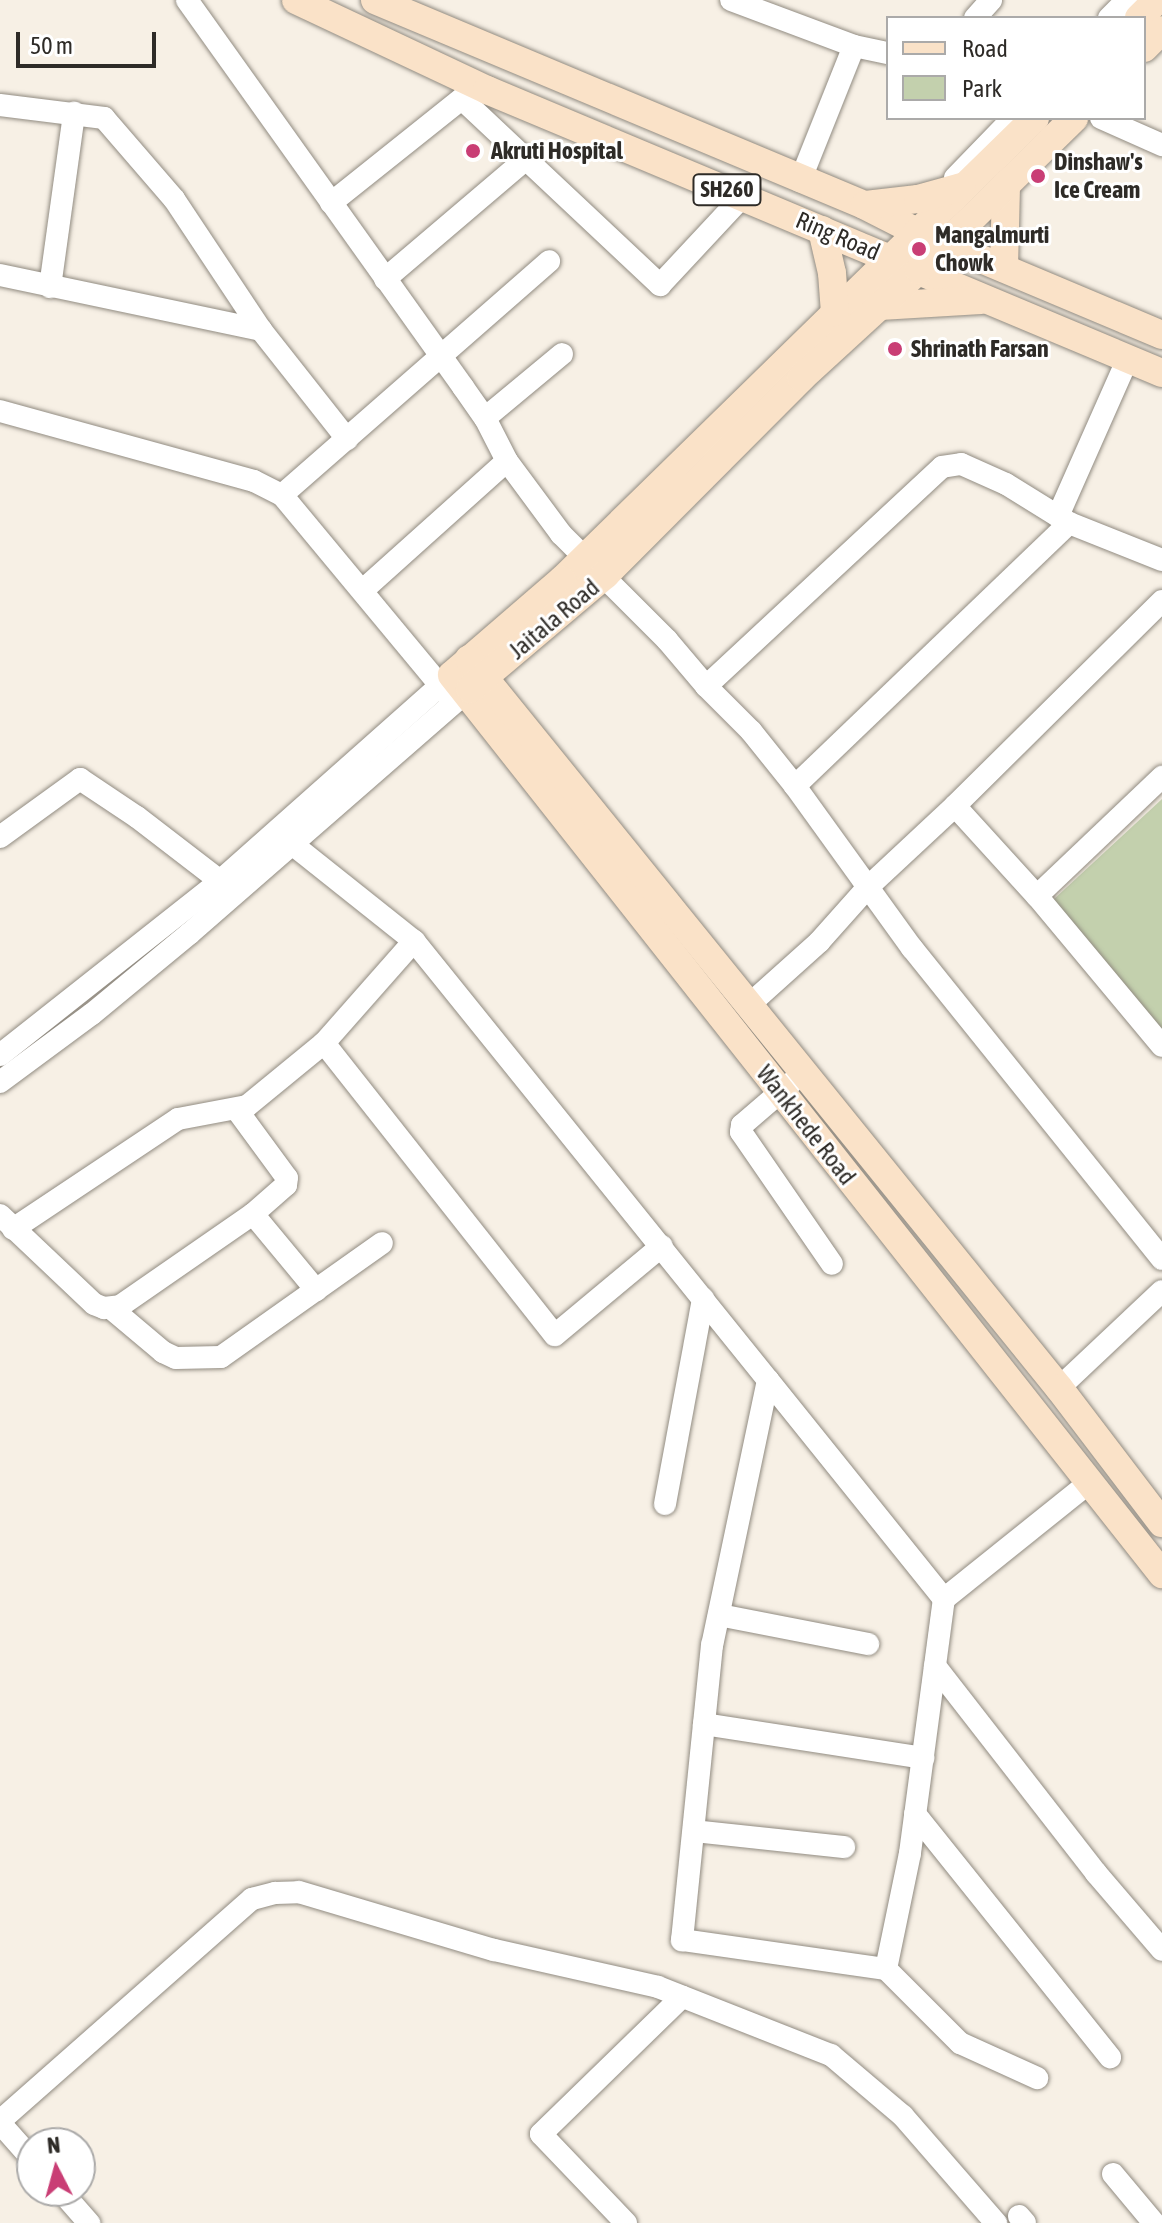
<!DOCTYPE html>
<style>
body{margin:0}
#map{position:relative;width:1162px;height:2223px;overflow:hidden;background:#f7f0e5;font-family:"Asap Condensed",sans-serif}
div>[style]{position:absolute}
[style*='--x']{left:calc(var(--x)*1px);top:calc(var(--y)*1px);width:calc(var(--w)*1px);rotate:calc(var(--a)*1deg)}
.green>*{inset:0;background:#c3d0ad}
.roads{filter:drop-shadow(0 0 2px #918b81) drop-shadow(0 0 2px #918b81)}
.minor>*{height:22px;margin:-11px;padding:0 11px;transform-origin:11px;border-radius:11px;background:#fff}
.major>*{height:28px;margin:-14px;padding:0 14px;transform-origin:14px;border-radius:14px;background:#fae2c8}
.dots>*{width:22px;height:22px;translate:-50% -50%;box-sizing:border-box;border:4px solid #fff;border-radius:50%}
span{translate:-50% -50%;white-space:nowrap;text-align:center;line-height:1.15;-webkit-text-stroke:6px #fff;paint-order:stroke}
.shield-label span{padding:2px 6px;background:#fff;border:2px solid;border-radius:6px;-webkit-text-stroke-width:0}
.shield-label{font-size:22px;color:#2e2b27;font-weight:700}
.poi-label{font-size:24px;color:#2e2b27;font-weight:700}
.left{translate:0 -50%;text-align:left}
.street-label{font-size:24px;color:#2e2b27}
.legend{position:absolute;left:886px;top:16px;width:260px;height:104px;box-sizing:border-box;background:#fff;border:2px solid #abaaa9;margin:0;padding:10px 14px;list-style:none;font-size:24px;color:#2e2b27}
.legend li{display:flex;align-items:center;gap:16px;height:40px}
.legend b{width:40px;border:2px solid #abaaa9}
.north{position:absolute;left:16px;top:2127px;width:80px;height:80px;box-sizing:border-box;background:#fff;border:2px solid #abaaa9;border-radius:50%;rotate:354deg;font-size:22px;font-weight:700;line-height:32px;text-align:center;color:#2e2b27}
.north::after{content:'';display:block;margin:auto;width:28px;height:36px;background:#c93e75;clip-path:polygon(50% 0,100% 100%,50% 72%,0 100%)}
.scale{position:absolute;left:16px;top:32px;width:140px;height:36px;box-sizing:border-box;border:4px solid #2e2b27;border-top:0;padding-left:10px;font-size:24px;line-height:28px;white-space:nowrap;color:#2e2b27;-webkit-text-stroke:6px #fff;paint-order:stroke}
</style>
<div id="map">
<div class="green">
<i style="clip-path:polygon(1162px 799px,1162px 1037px,1053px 900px)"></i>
</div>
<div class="roads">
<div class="minor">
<i style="--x:187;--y:0;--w:475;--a:54.5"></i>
<i style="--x:463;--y:387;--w:38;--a:55"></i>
<i style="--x:485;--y:418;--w:48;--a:62.9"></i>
<i style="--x:507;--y:461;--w:91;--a:53.5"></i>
<i style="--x:561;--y:534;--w:150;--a:45"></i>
<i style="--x:667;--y:640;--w:60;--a:49.7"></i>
<i style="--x:731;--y:0;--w:131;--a:20.5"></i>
<i style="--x:854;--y:46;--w:35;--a:12"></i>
<i style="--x:975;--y:18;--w:24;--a:-48"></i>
<i style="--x:1109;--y:18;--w:25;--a:-45"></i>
<i style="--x:462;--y:99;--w:272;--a:43.2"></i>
<i style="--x:660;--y:285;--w:120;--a:-47"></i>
<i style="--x:0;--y:105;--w:105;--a:7.1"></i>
<i style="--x:104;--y:118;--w:107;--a:49.2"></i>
<i style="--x:174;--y:199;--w:157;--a:56.4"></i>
<i style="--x:1101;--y:118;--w:67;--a:23.9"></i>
<i style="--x:955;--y:178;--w:83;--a:-46"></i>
<i style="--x:800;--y:181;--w:145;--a:-68.2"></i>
<i style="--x:331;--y:203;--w:183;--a:-38.6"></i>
<i style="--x:0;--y:275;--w:267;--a:11.9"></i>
<i style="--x:261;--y:330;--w:139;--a:51.7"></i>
<i style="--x:385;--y:279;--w:185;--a:-40.4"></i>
<i style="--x:50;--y:287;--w:176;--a:-82.1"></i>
<i style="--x:0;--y:411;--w:263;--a:15.4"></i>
<i style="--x:254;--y:481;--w:31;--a:27"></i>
<i style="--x:282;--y:495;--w:260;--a:50.3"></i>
<i style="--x:485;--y:418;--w:100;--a:-39.7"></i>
<i style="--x:282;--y:495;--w:355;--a:-41.2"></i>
<i style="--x:1058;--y:516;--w:173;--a:-66.1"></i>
<i style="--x:1162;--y:560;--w:100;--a:-158.3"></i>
<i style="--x:1069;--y:523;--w:74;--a:-148.2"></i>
<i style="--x:1006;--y:484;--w:49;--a:-156"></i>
<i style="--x:961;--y:464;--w:19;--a:171"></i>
<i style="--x:942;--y:467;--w:322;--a:137.1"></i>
<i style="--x:706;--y:686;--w:64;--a:45"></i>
<i style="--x:751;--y:731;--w:70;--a:51.3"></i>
<i style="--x:795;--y:786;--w:200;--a:54.2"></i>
<i style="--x:912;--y:948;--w:399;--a:51.2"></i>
<i style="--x:363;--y:590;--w:193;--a:-41.9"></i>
<i style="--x:1162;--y:601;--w:291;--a:135.3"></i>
<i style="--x:955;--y:806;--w:122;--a:47.7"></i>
<i style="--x:1037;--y:896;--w:195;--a:50.2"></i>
<i style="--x:795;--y:786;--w:380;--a:-43.8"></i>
<i style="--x:277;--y:832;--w:175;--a:38.5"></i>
<i style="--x:414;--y:941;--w:564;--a:51.12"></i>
<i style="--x:0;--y:837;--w:99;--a:-35.9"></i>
<i style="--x:80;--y:779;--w:69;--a:33.7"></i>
<i style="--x:137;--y:817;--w:105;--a:37.6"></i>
<i style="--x:1037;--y:896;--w:173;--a:-43.6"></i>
<i style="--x:414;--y:941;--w:136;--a:131.4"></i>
<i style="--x:324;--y:1043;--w:372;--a:51.7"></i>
<i style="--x:555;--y:1335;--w:139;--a:-39.8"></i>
<i style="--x:750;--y:1004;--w:93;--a:-41.9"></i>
<i style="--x:819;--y:942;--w:74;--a:-48.3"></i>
<i style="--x:868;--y:887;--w:119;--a:-43"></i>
<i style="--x:0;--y:1055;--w:280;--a:-38.3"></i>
<i style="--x:220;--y:881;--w:310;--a:-41.6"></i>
<i style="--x:0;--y:1082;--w:114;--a:-36.5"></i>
<i style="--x:92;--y:1014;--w:126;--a:-39.5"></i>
<i style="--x:189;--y:934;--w:368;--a:-41.1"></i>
<i style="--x:792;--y:1082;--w:66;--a:139.3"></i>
<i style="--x:742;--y:1125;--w:7;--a:98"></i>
<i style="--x:741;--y:1132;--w:160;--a:55.4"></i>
<i style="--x:237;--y:1110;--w:84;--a:53.7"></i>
<i style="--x:287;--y:1178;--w:7;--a:98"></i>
<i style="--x:286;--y:1185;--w:44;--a:138.7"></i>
<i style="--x:0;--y:1215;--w:129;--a:43.4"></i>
<i style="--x:94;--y:1304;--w:11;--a:22"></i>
<i style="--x:104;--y:1308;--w:16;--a:-7"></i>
<i style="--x:120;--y:1306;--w:162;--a:-34.7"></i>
<i style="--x:253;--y:1214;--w:99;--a:50.3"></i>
<i style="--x:13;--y:1229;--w:198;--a:-33.7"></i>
<i style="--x:178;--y:1119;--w:70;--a:-10.7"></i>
<i style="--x:247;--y:1106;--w:99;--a:-39.3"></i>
<i style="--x:112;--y:1309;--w:67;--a:40.1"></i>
<i style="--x:163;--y:1352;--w:14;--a:25"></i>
<i style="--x:176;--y:1358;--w:45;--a:-1.3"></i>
<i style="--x:221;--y:1357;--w:197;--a:-35.3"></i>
<i style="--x:1059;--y:1388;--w:141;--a:-43.3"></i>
<i style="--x:665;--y:1504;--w:209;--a:-79.5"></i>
<i style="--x:944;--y:1599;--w:281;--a:-128.8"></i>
<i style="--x:768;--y:1380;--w:271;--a:101.9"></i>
<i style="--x:712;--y:1645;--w:297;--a:95.8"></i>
<i style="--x:682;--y:1940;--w:206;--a:8.1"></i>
<i style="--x:886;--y:1969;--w:105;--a:45"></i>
<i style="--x:960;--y:2043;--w:85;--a:24.4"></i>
<i style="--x:719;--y:1615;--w:152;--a:11"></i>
<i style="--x:935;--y:1666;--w:262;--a:52.1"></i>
<i style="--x:1096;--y:1873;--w:101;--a:49.4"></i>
<i style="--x:704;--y:1724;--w:222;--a:8.8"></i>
<i style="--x:915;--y:1814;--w:312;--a:51.3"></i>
<i style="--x:694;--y:1831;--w:151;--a:6.1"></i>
<i style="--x:886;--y:1969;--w:118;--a:-78.3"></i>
<i style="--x:910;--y:1853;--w:256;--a:-82.4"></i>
<i style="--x:944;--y:1599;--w:187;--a:-38.7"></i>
<i style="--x:0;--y:2121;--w:336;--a:-41.4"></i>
<i style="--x:252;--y:1899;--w:24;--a:-15"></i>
<i style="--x:275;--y:1893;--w:24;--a:-2"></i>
<i style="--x:299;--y:1892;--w:203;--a:16.6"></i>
<i style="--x:494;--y:1950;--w:168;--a:12.7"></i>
<i style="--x:658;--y:1987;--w:186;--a:21.5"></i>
<i style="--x:831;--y:2055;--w:94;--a:40.3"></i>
<i style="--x:903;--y:2116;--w:142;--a:49"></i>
<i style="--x:0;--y:2123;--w:48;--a:48.4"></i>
<i style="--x:1113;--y:2174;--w:64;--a:50.1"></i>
<i style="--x:61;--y:2191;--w:43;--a:48.8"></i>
<i style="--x:1019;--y:2216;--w:9;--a:49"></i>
<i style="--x:626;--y:2223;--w:123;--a:-133.7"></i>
<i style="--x:541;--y:2134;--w:197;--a:-44.2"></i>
</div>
<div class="major">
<i style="--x:296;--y:0;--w:211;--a:25.2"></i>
<i style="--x:487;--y:90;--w:732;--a:22.75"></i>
<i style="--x:375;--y:0;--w:530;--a:22.74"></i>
<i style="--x:864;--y:205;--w:59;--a:27"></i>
<i style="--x:917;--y:232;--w:266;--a:22.8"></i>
<i style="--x:1139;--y:18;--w:25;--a:-45"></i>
<i style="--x:1144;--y:48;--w:25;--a:-45"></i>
<i style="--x:1035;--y:118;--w:661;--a:135.67"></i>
<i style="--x:562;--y:580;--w:145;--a:139.2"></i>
<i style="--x:452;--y:675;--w:1146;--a:51.7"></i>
<i style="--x:865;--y:205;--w:53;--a:-6.5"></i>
<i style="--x:918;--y:199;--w:45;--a:-15.6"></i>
<i style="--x:822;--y:230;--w:44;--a:76.9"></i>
<i style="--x:832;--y:273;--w:40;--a:85.7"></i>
<i style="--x:1004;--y:268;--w:82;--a:-88.6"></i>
<i style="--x:880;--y:306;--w:101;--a:-3.4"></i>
<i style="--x:469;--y:659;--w:938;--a:51.02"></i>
<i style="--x:1059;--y:1388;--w:170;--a:52.7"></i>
<i style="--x:470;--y:689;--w:177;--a:-40.2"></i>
<i style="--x:605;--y:575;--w:278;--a:-45.1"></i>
<i style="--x:801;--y:378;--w:160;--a:-42.5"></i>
<i style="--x:919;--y:270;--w:217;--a:-44.4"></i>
</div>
</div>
<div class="dots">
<i style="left:473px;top:151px;background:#c93e75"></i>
<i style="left:1038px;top:176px;background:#c93e75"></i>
<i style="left:919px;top:249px;background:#c93e75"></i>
<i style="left:895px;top:349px;background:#c93e75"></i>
</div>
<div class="shield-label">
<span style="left:727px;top:190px">SH260</span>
</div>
<div class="poi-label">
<span class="left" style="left:491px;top:151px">Akruti Hospital</span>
<span class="left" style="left:1054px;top:176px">Dinshaw's<br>Ice Cream</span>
<span class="left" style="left:935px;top:249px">Mangalmurti<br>Chowk</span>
<span class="left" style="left:911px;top:349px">Shrinath Farsan</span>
</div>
<div class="street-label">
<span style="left:838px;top:236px;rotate:23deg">Ring Road</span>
<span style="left:554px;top:619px;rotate:-40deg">Jaitala Road</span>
<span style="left:806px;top:1125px;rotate:52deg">Wankhede Road</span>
</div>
<ul class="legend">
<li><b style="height:10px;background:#fae2c8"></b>Road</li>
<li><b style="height:22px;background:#c3d0ad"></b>Park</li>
</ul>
<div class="north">N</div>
<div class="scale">50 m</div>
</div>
